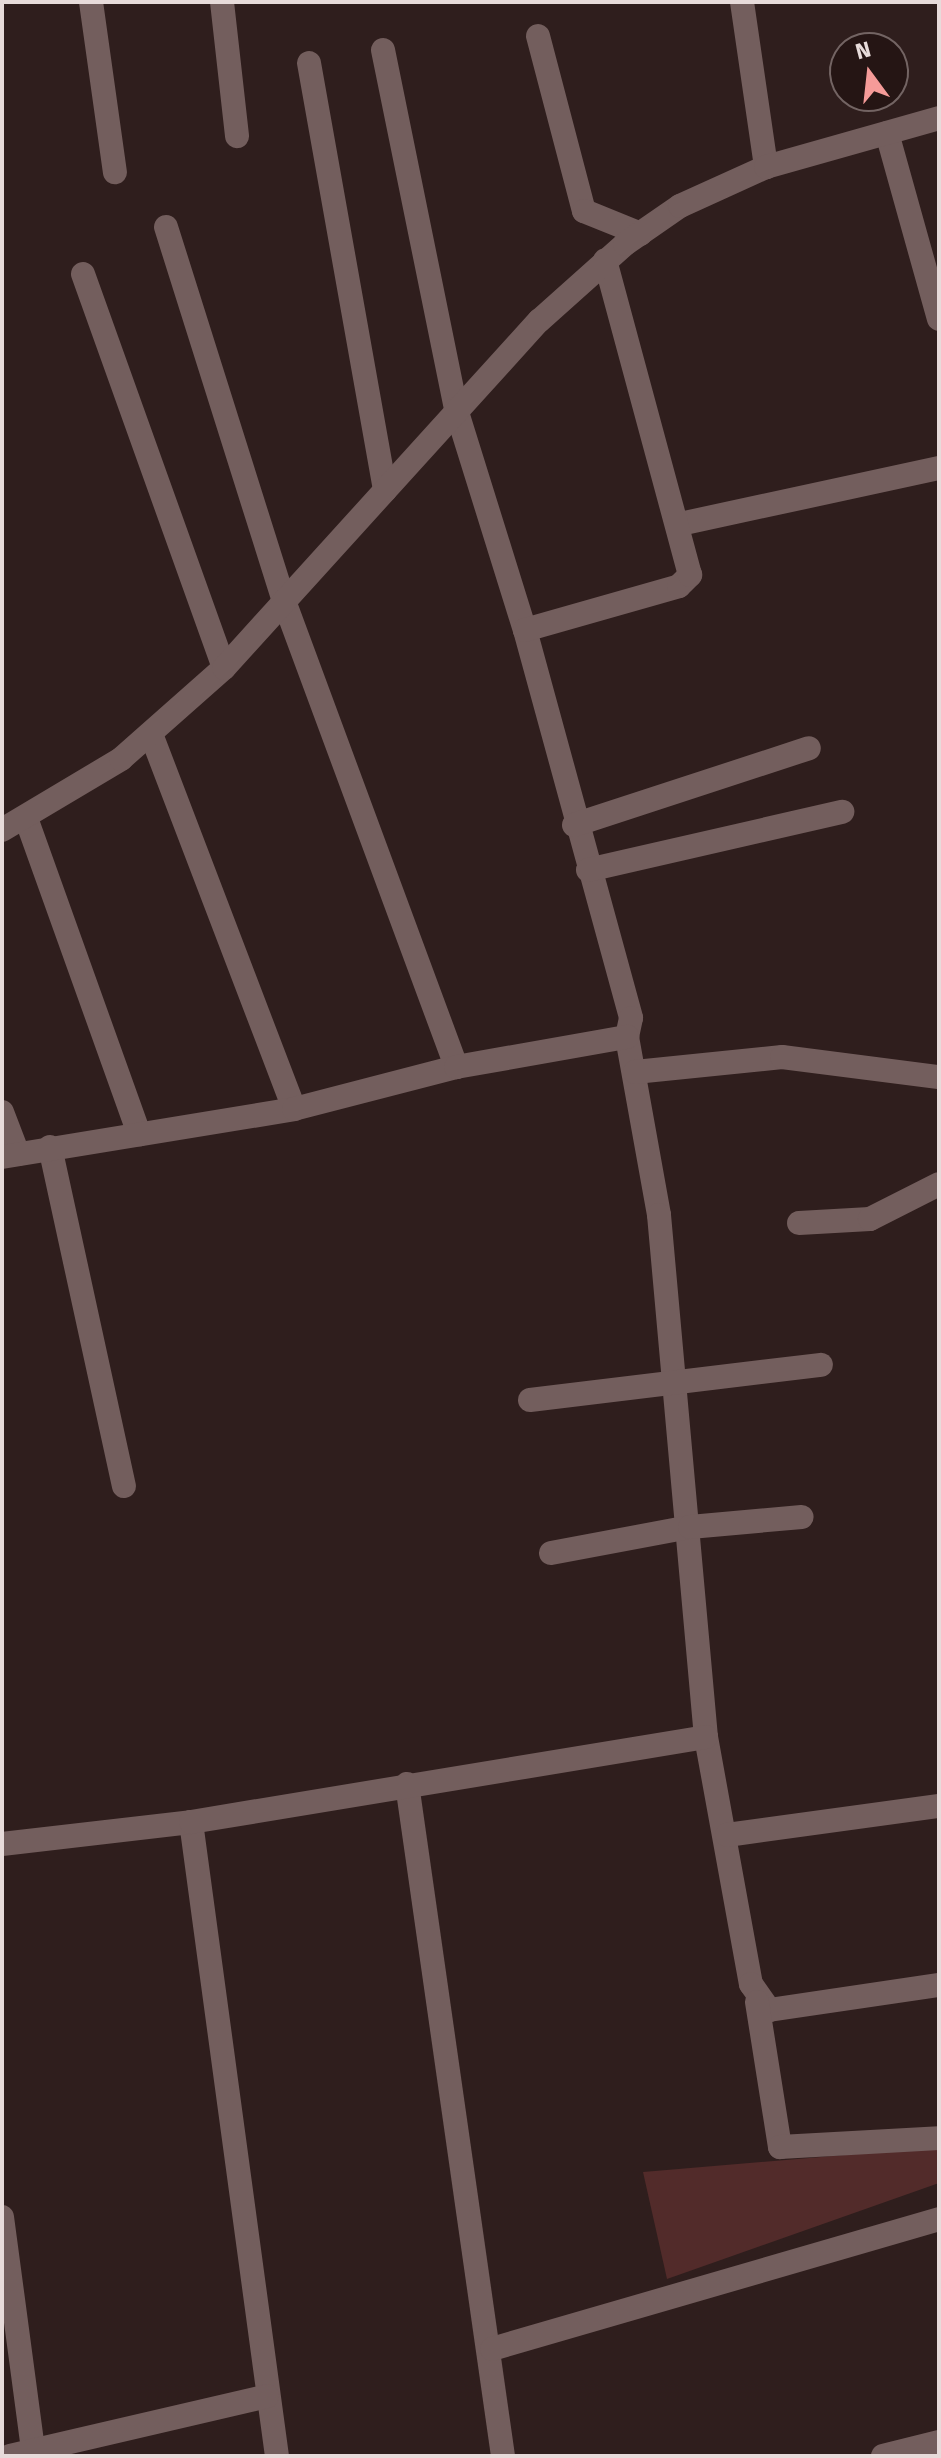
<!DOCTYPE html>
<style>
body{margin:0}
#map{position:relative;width:941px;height:2458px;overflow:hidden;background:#2f1e1d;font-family:"Fira Sans",sans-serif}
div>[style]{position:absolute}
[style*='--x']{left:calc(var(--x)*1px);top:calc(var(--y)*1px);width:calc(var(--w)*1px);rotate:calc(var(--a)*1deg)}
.green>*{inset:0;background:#522b2a}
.minor>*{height:24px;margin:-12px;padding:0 12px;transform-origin:12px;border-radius:12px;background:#735e5d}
span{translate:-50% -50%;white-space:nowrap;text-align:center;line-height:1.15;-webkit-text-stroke:7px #251514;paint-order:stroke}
.frame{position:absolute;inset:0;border:4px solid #e7dbda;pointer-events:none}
.north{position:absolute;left:829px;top:32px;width:80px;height:80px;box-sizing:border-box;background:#251514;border:2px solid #736463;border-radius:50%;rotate:345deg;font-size:22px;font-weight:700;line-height:32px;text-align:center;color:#e7dbda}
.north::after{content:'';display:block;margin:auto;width:28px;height:36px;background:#f59b99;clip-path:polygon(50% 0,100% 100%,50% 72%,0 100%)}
</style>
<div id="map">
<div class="green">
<i style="clip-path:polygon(939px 2147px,939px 2183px,667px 2279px,643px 2172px)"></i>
</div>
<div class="minor">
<i style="--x:91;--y:2;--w:172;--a:82"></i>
<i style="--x:222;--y:2;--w:135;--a:83.6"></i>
<i style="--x:742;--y:2;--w:167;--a:81.7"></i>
<i style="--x:538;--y:36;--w:181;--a:75.3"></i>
<i style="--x:584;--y:211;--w:61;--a:22"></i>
<i style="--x:383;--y:50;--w:366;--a:78.5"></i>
<i style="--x:456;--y:409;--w:232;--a:72.7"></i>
<i style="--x:525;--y:630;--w:402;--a:74.7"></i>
<i style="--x:631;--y:1018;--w:19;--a:102"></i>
<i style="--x:627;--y:1037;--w:181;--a:79.8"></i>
<i style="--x:659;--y:1215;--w:524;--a:84.86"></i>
<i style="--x:706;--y:1737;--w:251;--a:79.7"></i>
<i style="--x:751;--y:1984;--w:32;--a:55"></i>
<i style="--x:769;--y:2010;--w:172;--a:-8.4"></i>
<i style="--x:309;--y:63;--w:434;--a:79.9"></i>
<i style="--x:887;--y:133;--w:193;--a:74.4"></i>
<i style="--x:166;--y:227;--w:392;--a:72.5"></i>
<i style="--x:284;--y:601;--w:497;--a:69.7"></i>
<i style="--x:83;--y:274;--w:418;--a:70.3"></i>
<i style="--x:680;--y:524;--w:265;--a:-12.2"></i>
<i style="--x:525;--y:630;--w:160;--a:-15.9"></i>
<i style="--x:679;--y:586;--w:16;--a:-45"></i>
<i style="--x:690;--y:575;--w:326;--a:-105.1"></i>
<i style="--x:151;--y:734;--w:401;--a:69.1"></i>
<i style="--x:26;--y:818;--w:336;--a:70.3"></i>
<i style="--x:574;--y:825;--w:247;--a:-18.1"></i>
<i style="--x:2;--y:830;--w:139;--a:-30.8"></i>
<i style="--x:121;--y:759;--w:137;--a:-41.5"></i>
<i style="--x:224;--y:668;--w:469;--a:-47.8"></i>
<i style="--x:539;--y:321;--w:115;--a:-41.8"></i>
<i style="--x:625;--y:244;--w:67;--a:-34.6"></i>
<i style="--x:680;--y:206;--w:94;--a:-24.4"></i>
<i style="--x:766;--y:167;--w:180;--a:-15.8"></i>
<i style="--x:588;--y:870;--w:261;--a:-12.9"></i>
<i style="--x:635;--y:1072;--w:148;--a:-5.8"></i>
<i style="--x:782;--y:1057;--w:158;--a:7.3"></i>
<i style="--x:2;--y:1112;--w:45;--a:69.1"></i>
<i style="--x:50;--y:1147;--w:347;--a:77.7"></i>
<i style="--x:2;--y:1157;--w:296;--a:-9.3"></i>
<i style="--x:294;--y:1109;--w:167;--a:-14.5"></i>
<i style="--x:456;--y:1067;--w:174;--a:-10"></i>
<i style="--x:799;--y:1223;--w:71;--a:-3.2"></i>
<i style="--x:870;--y:1219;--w:77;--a:-26.9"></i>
<i style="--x:530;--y:1400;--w:293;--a:-6.9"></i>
<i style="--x:551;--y:1553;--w:141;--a:-10.6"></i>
<i style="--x:690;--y:1527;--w:112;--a:-5.1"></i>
<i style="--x:407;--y:1784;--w:679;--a:81.87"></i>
<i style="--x:191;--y:1822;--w:640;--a:82.28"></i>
<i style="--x:727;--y:1835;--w:214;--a:-7.8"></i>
<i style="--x:2;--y:1844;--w:190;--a:-6.6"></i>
<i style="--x:191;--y:1822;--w:522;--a:-9.37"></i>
<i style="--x:757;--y:2002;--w:147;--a:81"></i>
<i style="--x:780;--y:2147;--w:159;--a:-3.2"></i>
<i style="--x:2;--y:2217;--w:234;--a:82.4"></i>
<i style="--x:492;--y:2349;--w:466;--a:-16.2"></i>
<i style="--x:10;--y:2456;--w:264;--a:-13.1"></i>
<i style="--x:883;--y:2456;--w:58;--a:-14"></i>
</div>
<div class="frame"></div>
<div class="north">N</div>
</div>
